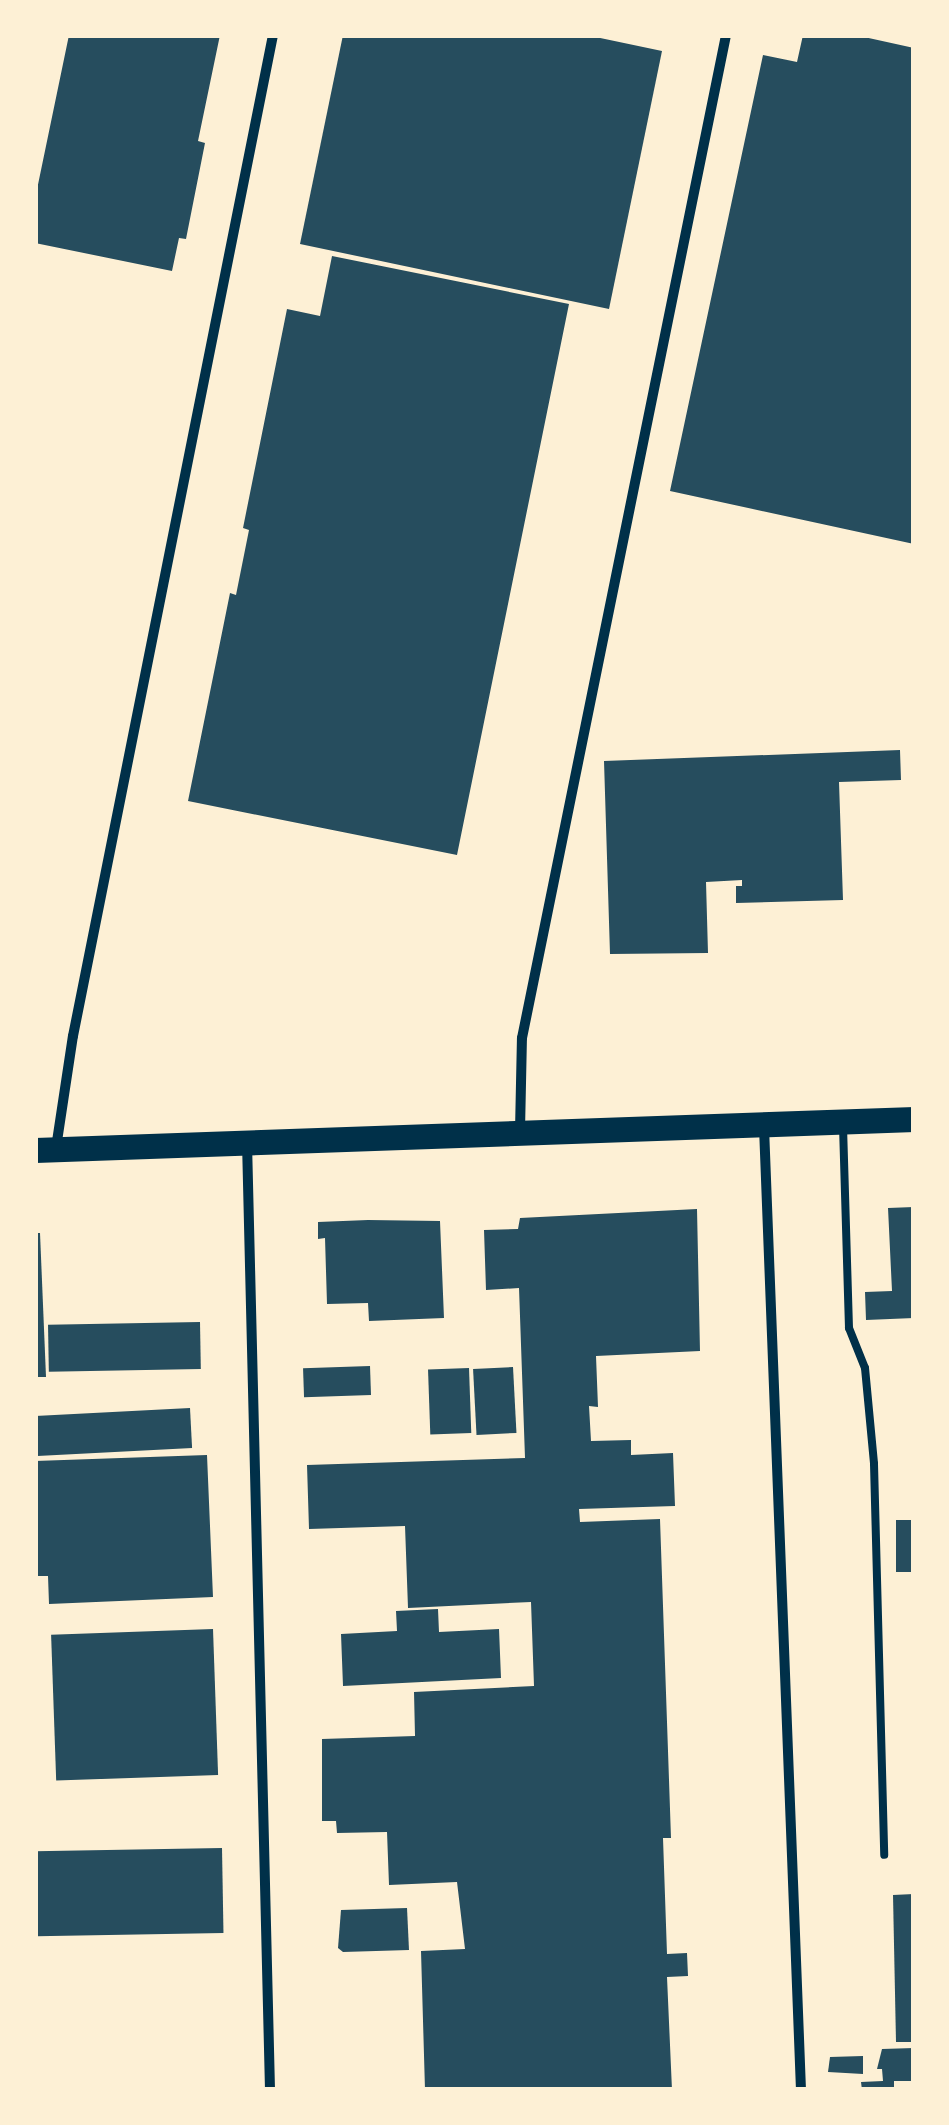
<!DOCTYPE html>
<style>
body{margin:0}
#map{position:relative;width:949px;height:2125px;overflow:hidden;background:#fdf0d5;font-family:Roboto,sans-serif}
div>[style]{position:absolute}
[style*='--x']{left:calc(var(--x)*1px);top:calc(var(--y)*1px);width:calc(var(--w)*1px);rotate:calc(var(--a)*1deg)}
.building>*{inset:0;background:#264d5e;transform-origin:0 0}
.service>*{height:8px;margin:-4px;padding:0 4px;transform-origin:4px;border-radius:4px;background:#003049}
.minor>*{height:10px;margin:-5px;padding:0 5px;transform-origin:5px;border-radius:5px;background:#003049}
.primary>*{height:25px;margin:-12.5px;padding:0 12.5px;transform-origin:12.5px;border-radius:12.5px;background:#003049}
span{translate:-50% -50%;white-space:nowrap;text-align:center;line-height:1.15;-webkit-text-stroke:8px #fdf0d5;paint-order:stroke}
.frame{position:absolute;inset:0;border:38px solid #fdf0d5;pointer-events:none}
</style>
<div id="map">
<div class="building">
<i style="clip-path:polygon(69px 35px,220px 35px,198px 141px,205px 143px,186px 239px,179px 238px,172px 271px,35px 243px,35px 199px)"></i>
<i style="clip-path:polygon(343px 35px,586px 35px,662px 51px,609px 309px,300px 244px)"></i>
<i style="clip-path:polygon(803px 35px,855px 35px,914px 48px,914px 544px,670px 491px,763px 55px,797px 62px)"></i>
<i style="clip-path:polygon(332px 256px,569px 304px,457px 855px,188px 801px,230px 593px,236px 595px,249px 530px,243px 528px,287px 309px,320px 316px)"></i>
<i style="clip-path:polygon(900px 750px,901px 780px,839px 782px,843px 900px,736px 903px,736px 886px,742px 886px,742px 880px,706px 882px,708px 953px,610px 954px,604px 761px)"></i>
<i style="clip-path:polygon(914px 1207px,914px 1318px,866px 1320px,865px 1292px,892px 1291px,888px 1208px)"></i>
<i style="clip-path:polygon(697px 1209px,700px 1351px,596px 1356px,598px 1407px,589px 1406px,591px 1441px,631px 1440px,631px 1455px,673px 1453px,675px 1506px,579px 1509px,580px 1522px,660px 1519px,671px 1838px,663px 1838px,667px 1954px,687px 1953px,688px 1976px,667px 1977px,672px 2090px,425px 2090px,421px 1951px,465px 1949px,457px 1882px,389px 1885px,387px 1832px,337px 1833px,336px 1821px,322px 1821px,322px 1739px,415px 1736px,414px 1692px,534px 1686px,531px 1602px,408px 1608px,405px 1526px,309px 1529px,307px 1465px,525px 1458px,519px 1288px,486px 1290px,484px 1230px,518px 1229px,520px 1218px)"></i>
<i style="clip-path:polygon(368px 1220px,440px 1221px,444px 1318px,369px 1321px,368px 1303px,327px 1304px,325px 1238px,318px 1239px,318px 1222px)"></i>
<i style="clip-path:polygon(35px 1233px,40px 1233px,46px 1377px,35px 1377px)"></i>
<i style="left:200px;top:1322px;width:47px;height:152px;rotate:89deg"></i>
<i style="left:370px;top:1366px;width:29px;height:67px;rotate:88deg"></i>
<i style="left:513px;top:1367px;width:66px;height:40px;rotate:87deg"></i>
<i style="left:469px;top:1368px;width:65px;height:41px;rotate:88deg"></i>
<i style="left:190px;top:1408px;width:40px;height:155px;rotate:87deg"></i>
<i style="clip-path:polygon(207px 1455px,213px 1597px,49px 1604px,48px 1576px,35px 1576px,35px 1461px)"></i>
<i style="left:914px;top:1520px;width:52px;height:18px;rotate:90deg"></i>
<i style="clip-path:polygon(438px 1609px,439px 1632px,499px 1629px,501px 1678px,343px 1686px,341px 1634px,397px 1631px,396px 1611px)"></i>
<i style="left:213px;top:1629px;width:146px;height:162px;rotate:88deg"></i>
<i style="left:222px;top:1848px;width:85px;height:187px;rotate:89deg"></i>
<i style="clip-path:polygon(914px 1894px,914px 2042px,896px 2042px,893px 1895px)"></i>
<i style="clip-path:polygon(407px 1908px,409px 1950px,343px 1952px,338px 1948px,341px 1910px)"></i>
<i style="clip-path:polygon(914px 2048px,914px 2081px,894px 2081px,894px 2090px,862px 2090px,861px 2082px,883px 2081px,882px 2069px,877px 2069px,882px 2049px)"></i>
<i style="clip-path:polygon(863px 2056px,863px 2074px,828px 2072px,830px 2057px)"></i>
</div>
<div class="service">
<i style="--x:843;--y:1126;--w:202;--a:88.3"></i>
<i style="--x:849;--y:1328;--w:43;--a:68.2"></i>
<i style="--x:865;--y:1368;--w:96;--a:84.6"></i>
<i style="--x:874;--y:1464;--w:391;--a:88.5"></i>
</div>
<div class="minor">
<i style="--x:764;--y:1127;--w:964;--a:87.8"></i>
<i style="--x:520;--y:1131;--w:93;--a:-88.8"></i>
<i style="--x:522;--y:1038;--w:1024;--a:-78.5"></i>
<i style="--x:247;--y:1142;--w:948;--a:88.61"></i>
<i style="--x:56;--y:1148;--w:113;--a:-81.4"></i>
<i style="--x:73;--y:1036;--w:1021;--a:-78.7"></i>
</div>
<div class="primary">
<i style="--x:35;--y:1150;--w:880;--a:-2.02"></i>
</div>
<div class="frame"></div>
</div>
